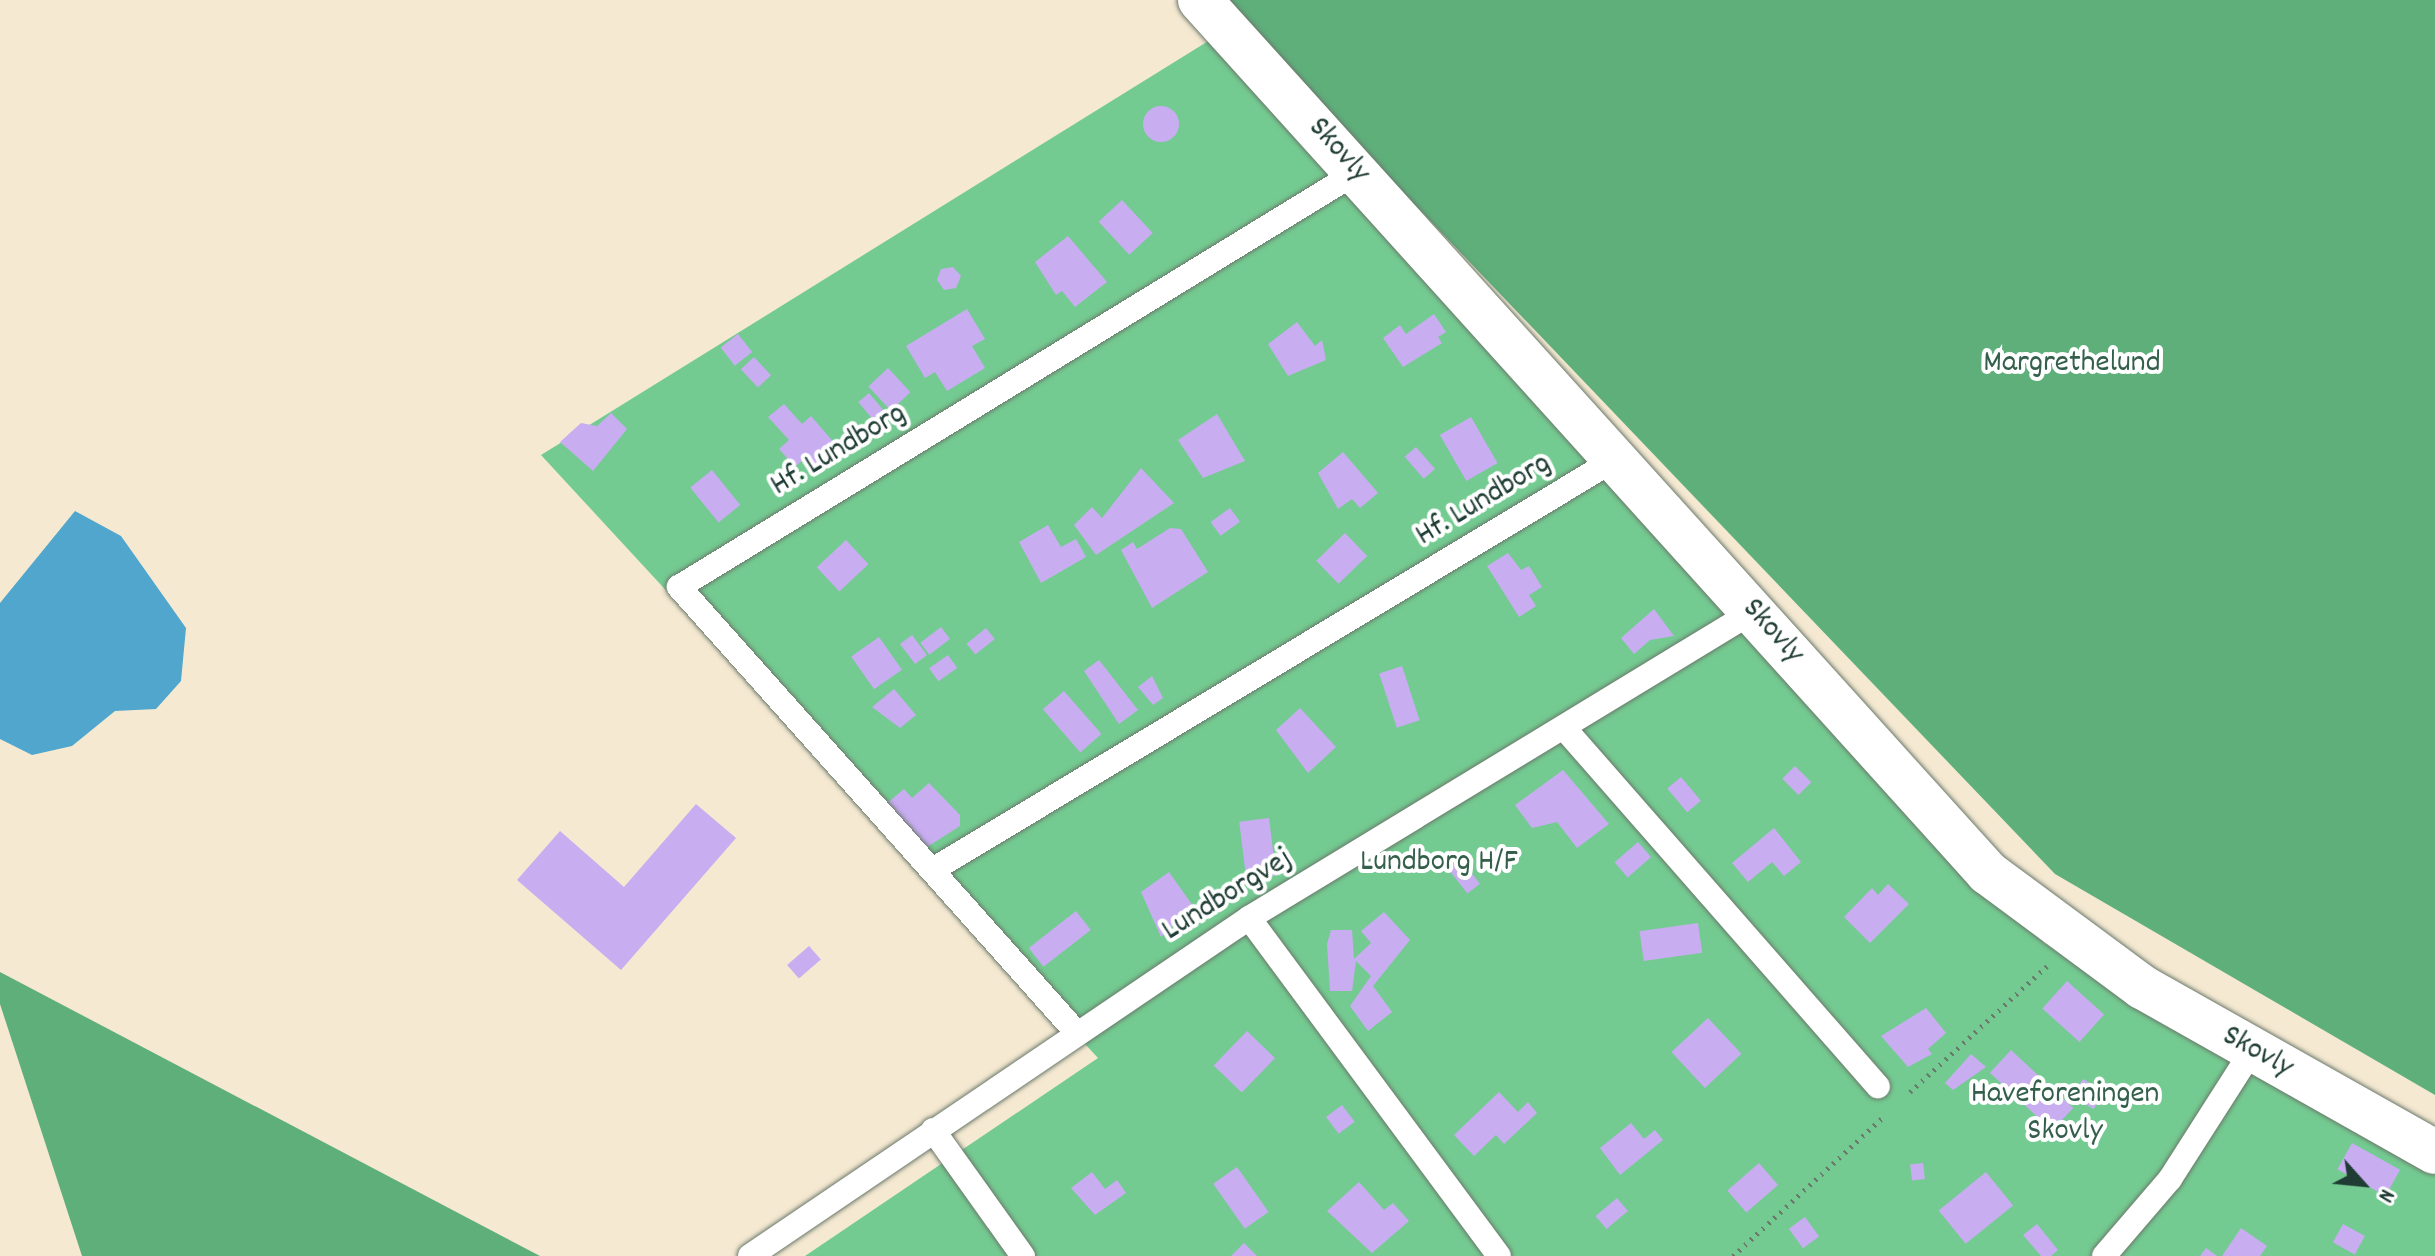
<!DOCTYPE html>
<style>
body{margin:0}
#map{position:relative;width:2435px;height:1256px;overflow:hidden;background:#f5e9d2;font-family:Dekko,sans-serif}
div>[style]{position:absolute}
[style*='--x']{left:calc(var(--x)*1px);top:calc(var(--y)*1px);width:calc(var(--w)*1px);rotate:calc(var(--a)*1deg)}
.green>*{inset:0;background:#74cb91}
.forest>*{inset:0;background:#5faf7b}
.water>*{inset:0;background:#50a6cc}
.building>*{inset:0;background:#c8adf1;transform-origin:0 0}
.round{border-radius:50%}
.path>*{height:5px;margin-top:-2.5px;transform-origin:0;background:repeating-linear-gradient(90deg,#6a796b 0 2px,transparent 0 8px)}
.roads{filter:drop-shadow(0 0 2px #6a796b) drop-shadow(0 0 2px #6a796b)}
.service>*{height:24px;margin:-12px;padding:0 12px;transform-origin:12px;border-radius:12px;background:#fff}
.minor>*{height:44px;margin:-22px;padding:0 22px;transform-origin:22px;border-radius:22px;background:#fff}
span{translate:-50% -50%;white-space:nowrap;text-align:center;line-height:1.15;-webkit-text-stroke:8px #fff;paint-order:stroke}
.street-label{font-size:32px;color:#1f3d34}
.park-label{font-size:32px;color:#34604b}
.north{position:absolute;left:2323px;top:1144px;width:80px;height:80px;-webkit-text-stroke:6px #fff;paint-order:stroke;rotate:117deg;font-size:22px;font-weight:700;line-height:32px;text-align:center;color:#1f3d34}
.north::after{content:'';display:block;margin:auto;width:28px;height:36px;background:#1f3d34;clip-path:polygon(50% 0,100% 100%,50% 72%,0 100%)}
</style>
<div id="map">
<div class="green">
<i style="clip-path:polygon(1218px 35px,2044px 943px,2435px 1163px,2435px 1256px,805px 1256px,1098px 1058px,541px 455px)"></i>
</div>
<div class="forest">
<i style="clip-path:polygon(1219px 0,2435px 0,2435px 1095px,2055px 874px)"></i>
<i style="clip-path:polygon(0 972px,540px 1256px,82px 1256px,0 1004px)"></i>
</div>
<div class="water">
<i style="clip-path:polygon(75px 511px,121px 536px,186px 628px,181px 681px,156px 709px,115px 711px,72px 746px,32px 755px,0 739px,0 603px)"></i>
</div>
<div class="building">
<i class="round" style="left:1143px;top:106px;width:36px;height:36px"></i>
<i style="left:1122px;top:200px;width:45px;height:32px;rotate:47deg"></i>
<i style="clip-path:polygon(1068px 236px,1107px 282px,1075px 307px,1062px 291px,1056px 295px,1035px 262px)"></i>
<i style="clip-path:polygon(953px 267px,961px 276px,956px 288px,944px 290px,937px 280px,941px 269px)"></i>
<i style="clip-path:polygon(967px 309px,985px 339px,972px 346px,985px 368px,947px 391px,935px 372px,925px 378px,906px 346px)"></i>
<i style="clip-path:polygon(1434px 314px,1446px 332px,1438px 337px,1442px 343px,1403px 367px,1383px 338px,1400px 325px,1406px 334px)"></i>
<i style="clip-path:polygon(1297px 322px,1315px 346px,1322px 340px,1326px 360px,1288px 376px,1268px 344px)"></i>
<i style="left:738px;top:334px;width:23px;height:22px;rotate:52deg"></i>
<i style="left:754px;top:357px;width:25px;height:18px;rotate:47deg"></i>
<i style="left:888px;top:368px;width:33px;height:27px;rotate:47deg"></i>
<i style="left:869px;top:393px;width:26px;height:14px;rotate:50deg"></i>
<i style="clip-path:polygon(784px 404px,802px 424px,811px 416px,843px 453px,819px 474px,805px 458px,795px 467px,779px 449px,789px 440px,768px 417px)"></i>
<i style="clip-path:polygon(611px 413px,627px 429px,593px 471px,560px 442px,581px 423px,597px 426px)"></i>
<i style="clip-path:polygon(1217px 414px,1245px 461px,1203px 478px,1178px 440px)"></i>
<i style="left:1471px;top:417px;width:53px;height:36px;rotate:60deg"></i>
<i style="left:1416px;top:447px;width:29px;height:15px;rotate:49deg"></i>
<i style="clip-path:polygon(1343px 452px,1378px 493px,1360px 508px,1352px 499px,1338px 509px,1318px 473px)"></i>
<i style="clip-path:polygon(1141px 468px,1174px 503px,1096px 555px,1074px 525px,1092px 507px,1102px 518px)"></i>
<i style="left:712px;top:470px;width:45px;height:28px;rotate:51deg"></i>
<i style="left:1230px;top:508px;width:17px;height:24px;rotate:54deg"></i>
<i style="clip-path:polygon(1048px 525px,1061px 547px,1076px 539px,1086px 557px,1041px 583px,1019px 542px)"></i>
<i style="clip-path:polygon(1170px 528px,1181px 529px,1208px 572px,1152px 608px,1121px 550px,1133px 542px,1137px 549px)"></i>
<i style="left:1345px;top:533px;width:32px;height:40px;rotate:46deg"></i>
<i style="left:846px;top:540px;width:33px;height:40px;rotate:47deg"></i>
<i style="clip-path:polygon(1508px 553px,1521px 570px,1529px 566px,1542px 587px,1529px 595px,1536px 606px,1519px 617px,1487px 566px)"></i>
<i style="clip-path:polygon(1654px 609px,1674px 636px,1650px 640px,1634px 654px,1621px 638px)"></i>
<i style="left:941px;top:627px;width:15px;height:26px;rotate:53deg"></i>
<i style="left:986px;top:628px;width:14px;height:25px;rotate:51deg"></i>
<i style="left:912px;top:635px;width:25px;height:15px;rotate:53deg"></i>
<i style="left:879px;top:637px;width:40px;height:34px;rotate:55deg"></i>
<i style="left:948px;top:655px;width:16px;height:23px;rotate:55deg"></i>
<i style="clip-path:polygon(1099px 660px,1138px 710px,1119px 724px,1084px 671px)"></i>
<i style="left:1402px;top:666px;width:57px;height:24px;rotate:72deg"></i>
<i style="clip-path:polygon(1152px 676px,1163px 698px,1153px 705px,1138px 687px)"></i>
<i style="clip-path:polygon(894px 689px,916px 715px,900px 728px,872px 707px)"></i>
<i style="left:1064px;top:691px;width:57px;height:28px;rotate:49deg"></i>
<i style="clip-path:polygon(1300px 708px,1336px 747px,1308px 773px,1276px 730px)"></i>
<i style="left:1795px;top:766px;width:23px;height:18px;rotate:45deg"></i>
<i style="clip-path:polygon(1563px 770px,1609px 824px,1577px 848px,1557px 822px,1532px 828px,1515px 805px)"></i>
<i style="left:1681px;top:777px;width:31px;height:18px;rotate:50deg"></i>
<i style="clip-path:polygon(929px 783px,960px 815px,960px 826px,927px 847px,886px 804px,904px 789px,912px 798px)"></i>
<i style="clip-path:polygon(696px 804px,736px 838px,621px 970px,517px 880px,560px 831px,624px 887px)"></i>
<i style="left:1269px;top:818px;width:58px;height:30px;rotate:83deg"></i>
<i style="clip-path:polygon(1774px 828px,1801px 862px,1784px 876px,1772px 862px,1748px 882px,1732px 863px)"></i>
<i style="left:1638px;top:842px;width:20px;height:31px;rotate:49deg"></i>
<i style="left:1456px;top:853px;width:39px;height:16px;rotate:52deg"></i>
<i style="clip-path:polygon(1169px 872px,1193px 906px,1161px 937px,1141px 892px)"></i>
<i style="clip-path:polygon(1888px 884px,1909px 904px,1870px 943px,1844px 917px,1872px 888px,1878px 895px)"></i>
<i style="left:1076px;top:911px;width:24px;height:60px;rotate:52deg"></i>
<i style="clip-path:polygon(1384px 912px,1410px 940px,1373px 986px,1392px 1012px,1368px 1031px,1350px 1006px,1371px 976px,1356px 961px,1352px 991px,1330px 991px,1327px 944px,1331px 930px,1352px 930px,1354px 959px,1371px 943px,1361px 931px)"></i>
<i style="left:1698px;top:923px;width:30px;height:59px;rotate:82deg"></i>
<i style="left:809px;top:946px;width:18px;height:29px;rotate:49deg"></i>
<i style="left:2067px;top:981px;width:50px;height:37px;rotate:42deg"></i>
<i style="clip-path:polygon(1926px 1008px,1946px 1033px,1928px 1049px,1932px 1054px,1908px 1067px,1881px 1036px)"></i>
<i style="left:1708px;top:1018px;width:49px;height:50px;rotate:47deg"></i>
<i style="left:1247px;top:1031px;width:39px;height:48px;rotate:44deg"></i>
<i style="left:2011px;top:1050px;width:85px;height:31px;rotate:43deg"></i>
<i style="clip-path:polygon(1971px 1054px,1986px 1067px,1953px 1090px,1945px 1083px)"></i>
<i style="left:2083px;top:1079px;width:25px;height:20px;rotate:32deg"></i>
<i style="clip-path:polygon(1499px 1092px,1518px 1112px,1528px 1102px,1537px 1113px,1504px 1144px,1496px 1135px,1474px 1156px,1454px 1135px)"></i>
<i style="left:1342px;top:1105px;width:21px;height:20px;rotate:53deg"></i>
<i style="clip-path:polygon(1631px 1123px,1644px 1139px,1655px 1130px,1663px 1140px,1620px 1175px,1600px 1148px)"></i>
<i style="left:2352px;top:1143px;width:55px;height:30px;rotate:29deg"></i>
<i style="left:1759px;top:1163px;width:29px;height:42px;rotate:49deg"></i>
<i style="left:1923px;top:1163px;width:16px;height:13px;rotate:83deg"></i>
<i style="left:1237px;top:1167px;width:55px;height:29px;rotate:55deg"></i>
<i style="clip-path:polygon(1092px 1172px,1105px 1189px,1117px 1180px,1126px 1193px,1095px 1215px,1071px 1188px)"></i>
<i style="left:1986px;top:1172px;width:43px;height:61px;rotate:51deg"></i>
<i style="clip-path:polygon(1359px 1182px,1384px 1210px,1393px 1203px,1409px 1221px,1372px 1253px,1327px 1211px)"></i>
<i style="left:1617px;top:1198px;width:17px;height:28px;rotate:50deg"></i>
<i style="left:1805px;top:1217px;width:24px;height:20px;rotate:54deg"></i>
<i style="clip-path:polygon(2037px 1224px,2058px 1250px,2051px 1256px,2041px 1256px,2023px 1235px)"></i>
<i style="left:2343px;top:1224px;width:25px;height:21px;rotate:29deg"></i>
<i style="clip-path:polygon(2241px 1228px,2267px 1246px,2260px 1256px,2222px 1256px)"></i>
<i style="clip-path:polygon(1244px 1243px,1257px 1256px,1231px 1256px)"></i>
<i style="clip-path:polygon(2206px 1248px,2217px 1256px,2200px 1256px)"></i>
</div>
<div class="path">
<i style="--x:1910;--y:1092;--w:186;--a:-42.6"></i>
<i style="--x:1733;--y:1256;--w:203;--a:-42.8"></i>
</div>
<div class="roads">
<div class="service">
<i style="--x:1565;--y:729;--w:475;--a:48.8"></i>
<i style="--x:934;--y:869;--w:794;--a:-31.03"></i>
<i style="--x:1249;--y:918;--w:420;--a:53.5"></i>
<i style="--x:1077;--y:1033;--w:598;--a:-131.74"></i>
<i style="--x:679;--y:587;--w:795;--a:-31.47"></i>
<i style="--x:933;--y:1130;--w:155;--a:54.5"></i>
<i style="--x:750;--y:1256;--w:603;--a:-34.11"></i>
<i style="--x:1249;--y:918;--w:591;--a:-31.3"></i>
<i style="--x:2104;--y:1256;--w:101;--a:-49.4"></i>
<i style="--x:2170;--y:1179;--w:152;--a:-57.4"></i>
</div>
<div class="minor">
<i style="--x:1200;--y:0;--w:1176;--a:47.93"></i>
<i style="--x:1988;--y:873;--w:192;--a:36.5"></i>
<i style="--x:2142;--y:987;--w:336;--a:29.4"></i>
</div>
</div>
<div class="street-label">
<span style="left:1338px;top:151px;rotate:48deg">Skovly</span>
<span style="left:839px;top:451px;rotate:-31deg">Hf. Lundborg</span>
<span style="left:1484px;top:501px;rotate:-31deg">Hf. Lundborg</span>
<span style="left:1772px;top:632px;rotate:48deg">Skovly</span>
<span style="left:1228px;top:896px;rotate:-32deg">Lundborgvej</span>
<span style="left:2257px;top:1053px;rotate:29deg">Skovly</span>
</div>
<div class="park-label">
<span style="left:2072px;top:364px">Margrethelund</span>
<span style="left:1439px;top:863px">Lundborg H/F</span>
<span style="left:2065px;top:1114px">Haveforeningen<br>Skovly</span>
</div>
<div class="north">N</div>
</div>
